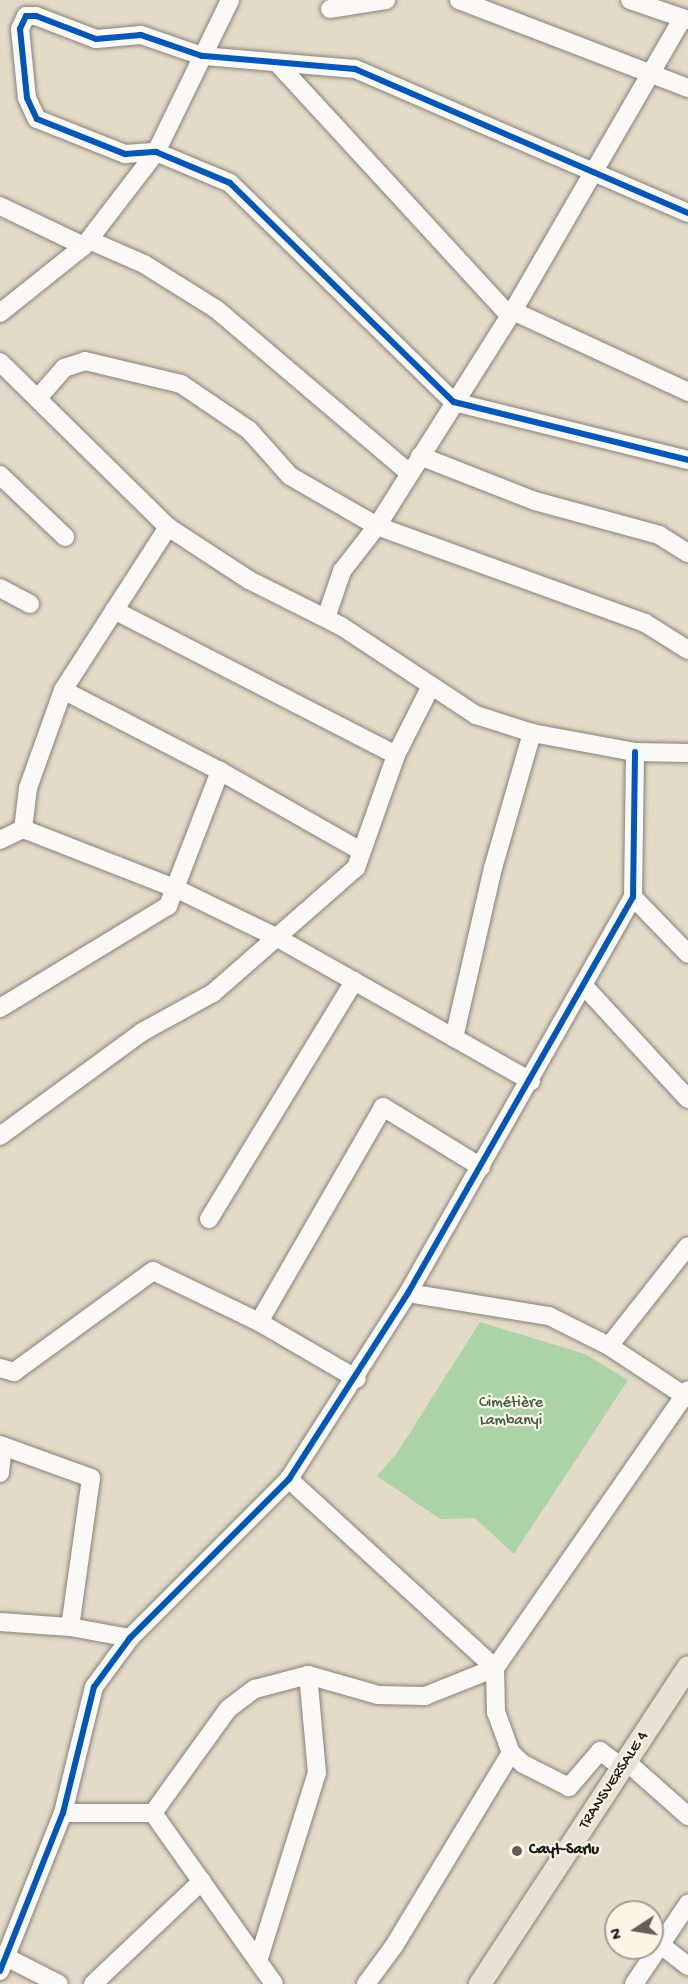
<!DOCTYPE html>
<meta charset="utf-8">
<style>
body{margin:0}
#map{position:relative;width:688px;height:1984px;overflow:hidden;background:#e4dac8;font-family:"Gochi Hand",sans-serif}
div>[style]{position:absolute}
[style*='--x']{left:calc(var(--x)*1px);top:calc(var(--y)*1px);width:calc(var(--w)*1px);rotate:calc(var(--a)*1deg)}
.green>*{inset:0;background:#acd2a7}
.roads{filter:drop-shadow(0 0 2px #868178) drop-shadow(0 0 2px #868178)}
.minor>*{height:18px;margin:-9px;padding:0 9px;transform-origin:9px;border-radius:9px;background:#fbf9f7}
.major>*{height:22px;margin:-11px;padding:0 11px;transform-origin:11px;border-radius:11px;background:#e8e1d4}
.cycleway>*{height:6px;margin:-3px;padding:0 3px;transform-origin:3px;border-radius:3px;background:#0057b8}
.dots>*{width:16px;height:16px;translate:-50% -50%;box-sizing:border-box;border:3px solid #fcf5e5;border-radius:50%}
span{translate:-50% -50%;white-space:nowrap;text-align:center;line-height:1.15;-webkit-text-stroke:4.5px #fcf5e5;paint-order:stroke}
.park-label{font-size:16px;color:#3e5a43}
.street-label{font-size:16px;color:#1c1c1c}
.poi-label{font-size:16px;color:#1c1c1c;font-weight:700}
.left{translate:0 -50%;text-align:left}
.north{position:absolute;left:604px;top:1900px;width:60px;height:60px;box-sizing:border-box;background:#fcf5e5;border:2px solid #a29e95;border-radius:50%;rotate:258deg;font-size:16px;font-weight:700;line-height:24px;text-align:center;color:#1c1c1c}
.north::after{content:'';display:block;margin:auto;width:21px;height:27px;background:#625e58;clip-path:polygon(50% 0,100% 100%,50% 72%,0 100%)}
</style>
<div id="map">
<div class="green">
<i style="clip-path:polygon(480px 1322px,585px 1354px,628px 1380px,514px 1554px,475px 1518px,440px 1519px,377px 1476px,397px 1453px)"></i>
</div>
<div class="roads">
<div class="minor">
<i style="--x:459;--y:0;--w:245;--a:21"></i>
<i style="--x:630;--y:0;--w:61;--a:19"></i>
<i style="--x:330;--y:9;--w:57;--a:-9.1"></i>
<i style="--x:279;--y:65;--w:341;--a:47.4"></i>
<i style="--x:0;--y:206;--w:93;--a:25.5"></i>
<i style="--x:688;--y:213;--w:363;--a:-156.6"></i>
<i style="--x:355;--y:69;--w:154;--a:-175.1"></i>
<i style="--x:202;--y:56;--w:65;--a:-161"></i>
<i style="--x:141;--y:35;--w:45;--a:174.9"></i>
<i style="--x:96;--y:39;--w:64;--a:-159"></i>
<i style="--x:36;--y:16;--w:10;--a:180"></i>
<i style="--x:26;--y:16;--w:14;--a:115"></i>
<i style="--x:20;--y:29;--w:69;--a:84.2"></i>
<i style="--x:27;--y:98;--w:23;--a:65"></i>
<i style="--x:37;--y:119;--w:95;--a:21.7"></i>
<i style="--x:125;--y:154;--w:31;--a:-4"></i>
<i style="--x:156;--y:152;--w:80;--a:22.7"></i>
<i style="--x:230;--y:183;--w:313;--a:44.4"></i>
<i style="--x:454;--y:402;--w:241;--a:13.9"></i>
<i style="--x:89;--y:240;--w:60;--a:23.6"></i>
<i style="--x:144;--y:264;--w:85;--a:32"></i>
<i style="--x:216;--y:309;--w:252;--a:40.3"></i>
<i style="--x:513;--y:311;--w:193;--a:24.8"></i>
<i style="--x:0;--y:313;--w:107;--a:-38.6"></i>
<i style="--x:84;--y:246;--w:118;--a:-52.5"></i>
<i style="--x:156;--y:152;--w:169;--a:-64"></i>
<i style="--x:0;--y:362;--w:235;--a:44.5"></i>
<i style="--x:168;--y:527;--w:97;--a:33.2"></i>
<i style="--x:249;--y:580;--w:103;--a:26.6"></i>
<i style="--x:341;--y:626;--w:162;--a:33.4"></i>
<i style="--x:476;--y:715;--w:59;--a:17.8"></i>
<i style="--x:532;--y:733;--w:105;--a:10.5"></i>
<i style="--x:635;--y:752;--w:53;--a:1.1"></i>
<i style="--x:38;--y:398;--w:40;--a:-49"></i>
<i style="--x:64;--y:368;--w:22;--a:-18"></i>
<i style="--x:85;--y:361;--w:99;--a:13.5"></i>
<i style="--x:181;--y:384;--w:82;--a:34.1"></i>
<i style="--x:249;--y:430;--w:62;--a:48.3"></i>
<i style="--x:290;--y:476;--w:100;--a:29.9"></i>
<i style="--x:377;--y:526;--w:285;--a:19.9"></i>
<i style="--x:645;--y:623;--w:51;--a:32.1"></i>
<i style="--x:420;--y:456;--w:123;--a:21.4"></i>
<i style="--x:535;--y:501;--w:129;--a:15.3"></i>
<i style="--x:659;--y:535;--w:34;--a:32"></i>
<i style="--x:0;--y:475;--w:90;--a:43.6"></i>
<i style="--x:0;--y:588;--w:34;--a:28"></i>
<i style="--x:114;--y:610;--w:317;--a:27.2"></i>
<i style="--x:326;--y:618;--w:50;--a:-71.2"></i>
<i style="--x:342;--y:571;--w:57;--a:-52.1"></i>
<i style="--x:377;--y:526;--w:249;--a:-57.7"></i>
<i style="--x:510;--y:316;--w:343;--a:-59.9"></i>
<i style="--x:63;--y:690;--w:177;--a:27.3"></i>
<i style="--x:220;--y:771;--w:162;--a:29.6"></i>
<i style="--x:23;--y:829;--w:41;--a:-83"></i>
<i style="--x:28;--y:788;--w:104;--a:-70.3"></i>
<i style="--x:63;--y:690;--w:194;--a:-57.2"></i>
<i style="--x:0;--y:840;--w:25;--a:-26"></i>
<i style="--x:23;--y:829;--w:165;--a:21.3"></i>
<i style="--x:177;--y:889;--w:110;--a:25.9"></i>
<i style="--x:276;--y:937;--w:293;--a:29.5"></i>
<i style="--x:633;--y:897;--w:79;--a:46"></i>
<i style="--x:585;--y:987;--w:152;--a:47.4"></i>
<i style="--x:0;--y:1008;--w:197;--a:-31.3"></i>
<i style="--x:168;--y:906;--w:145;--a:-68.9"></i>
<i style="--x:454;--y:1038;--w:174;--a:-77.1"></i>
<i style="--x:493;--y:868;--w:141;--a:-73.9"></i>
<i style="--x:0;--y:1136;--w:176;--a:-36.2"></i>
<i style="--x:142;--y:1032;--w:81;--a:-28.8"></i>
<i style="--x:213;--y:993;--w:190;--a:-41.2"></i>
<i style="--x:356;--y:868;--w:120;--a:-70.5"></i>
<i style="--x:396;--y:755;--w:75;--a:-63.1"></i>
<i style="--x:209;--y:1219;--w:279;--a:-58.6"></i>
<i style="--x:408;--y:1293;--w:143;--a:9.3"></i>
<i style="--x:549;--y:1316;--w:67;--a:26.6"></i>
<i style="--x:609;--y:1346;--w:95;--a:33.4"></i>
<i style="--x:259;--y:1322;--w:248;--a:-60"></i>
<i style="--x:383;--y:1107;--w:115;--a:31.5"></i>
<i style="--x:609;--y:1346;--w:127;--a:-51.7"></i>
<i style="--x:0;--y:1368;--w:15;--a:16"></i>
<i style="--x:14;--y:1372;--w:172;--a:-36"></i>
<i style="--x:153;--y:1271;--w:118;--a:25.7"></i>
<i style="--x:259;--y:1322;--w:113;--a:30.2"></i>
<i style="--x:0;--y:1445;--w:97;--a:19.9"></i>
<i style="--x:91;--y:1478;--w:150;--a:98"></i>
<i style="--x:0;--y:1473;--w:27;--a:-84"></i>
<i style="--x:0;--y:1622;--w:70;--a:4.1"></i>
<i style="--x:70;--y:1627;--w:61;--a:10.4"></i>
<i style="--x:628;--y:1763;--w:80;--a:41.5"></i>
<i style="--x:624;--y:1769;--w:30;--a:-143"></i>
<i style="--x:600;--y:1751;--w:48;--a:130.7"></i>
<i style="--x:569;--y:1787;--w:51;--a:-153.4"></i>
<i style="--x:523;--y:1764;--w:16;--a:-137"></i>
<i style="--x:511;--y:1753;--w:44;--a:-110.1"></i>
<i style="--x:496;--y:1712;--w:44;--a:-91.3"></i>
<i style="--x:495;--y:1668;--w:338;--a:-55.2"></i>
<i style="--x:63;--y:1813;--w:90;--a:0"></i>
<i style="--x:153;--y:1813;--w:209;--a:54.7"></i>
<i style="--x:153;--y:1813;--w:128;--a:-54.2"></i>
<i style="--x:228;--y:1709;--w:34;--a:-37"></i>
<i style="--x:255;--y:1689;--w:55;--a:-14.8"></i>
<i style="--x:308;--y:1675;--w:73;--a:15.9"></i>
<i style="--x:378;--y:1695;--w:47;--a:1.2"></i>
<i style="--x:425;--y:1696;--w:75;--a:-21.8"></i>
<i style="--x:495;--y:1668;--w:280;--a:-137.5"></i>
<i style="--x:661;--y:1945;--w:34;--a:38"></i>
<i style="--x:6;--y:1957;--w:59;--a:27"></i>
<i style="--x:258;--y:1961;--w:197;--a:-72.6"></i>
<i style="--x:317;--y:1773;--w:98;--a:-95.2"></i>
<i style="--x:0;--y:1971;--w:170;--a:-68.3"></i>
<i style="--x:63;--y:1813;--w:130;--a:-76.2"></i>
<i style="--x:94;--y:1687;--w:61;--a:-53.7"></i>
<i style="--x:130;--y:1638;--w:225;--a:-45"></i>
<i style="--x:289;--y:1479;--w:221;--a:-57.4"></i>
<i style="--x:408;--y:1293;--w:455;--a:-60.4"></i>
<i style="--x:633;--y:897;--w:145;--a:-89.2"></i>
<i style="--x:93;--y:1984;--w:150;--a:-43.4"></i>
<i style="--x:366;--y:1984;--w:47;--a:-53.6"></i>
<i style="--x:394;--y:1946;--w:226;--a:-58.8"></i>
<i style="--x:634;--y:1984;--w:97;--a:-56"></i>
</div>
<div class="major">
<i style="--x:480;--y:1984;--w:379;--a:-56.7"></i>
</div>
</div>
<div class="cycleway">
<i style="--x:688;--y:213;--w:363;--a:-156.6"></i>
<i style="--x:355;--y:69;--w:154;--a:-175.1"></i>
<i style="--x:202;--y:56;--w:65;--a:-161"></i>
<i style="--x:141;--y:35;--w:45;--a:174.9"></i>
<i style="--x:96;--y:39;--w:64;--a:-159"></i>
<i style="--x:36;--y:16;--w:10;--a:180"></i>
<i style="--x:26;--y:16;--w:14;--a:115"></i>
<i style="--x:20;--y:29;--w:69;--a:84.2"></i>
<i style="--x:27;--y:98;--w:23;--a:65"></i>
<i style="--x:37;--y:119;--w:95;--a:21.7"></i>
<i style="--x:125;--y:154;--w:31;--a:-4"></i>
<i style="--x:156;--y:152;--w:80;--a:22.7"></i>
<i style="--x:230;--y:183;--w:313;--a:44.4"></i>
<i style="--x:454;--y:402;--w:241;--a:13.9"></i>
<i style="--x:0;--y:1971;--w:170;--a:-68.3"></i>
<i style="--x:63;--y:1813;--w:130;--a:-76.2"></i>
<i style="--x:94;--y:1687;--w:61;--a:-53.7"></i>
<i style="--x:130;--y:1638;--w:225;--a:-45"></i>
<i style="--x:289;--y:1479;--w:221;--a:-57.4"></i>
<i style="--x:408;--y:1293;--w:455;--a:-60.4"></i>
<i style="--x:633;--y:897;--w:145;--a:-89.2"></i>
</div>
<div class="dots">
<i style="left:517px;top:1851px;background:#625e58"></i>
</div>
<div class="park-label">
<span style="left:511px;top:1413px">Cimétière<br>Lambanyi</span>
</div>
<div class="street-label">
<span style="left:615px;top:1781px;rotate:-57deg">TRANSVERSALE 4</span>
</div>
<div class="poi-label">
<span class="left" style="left:529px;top:1851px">Cayt-Sarlu</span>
</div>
<div class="north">N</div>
</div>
